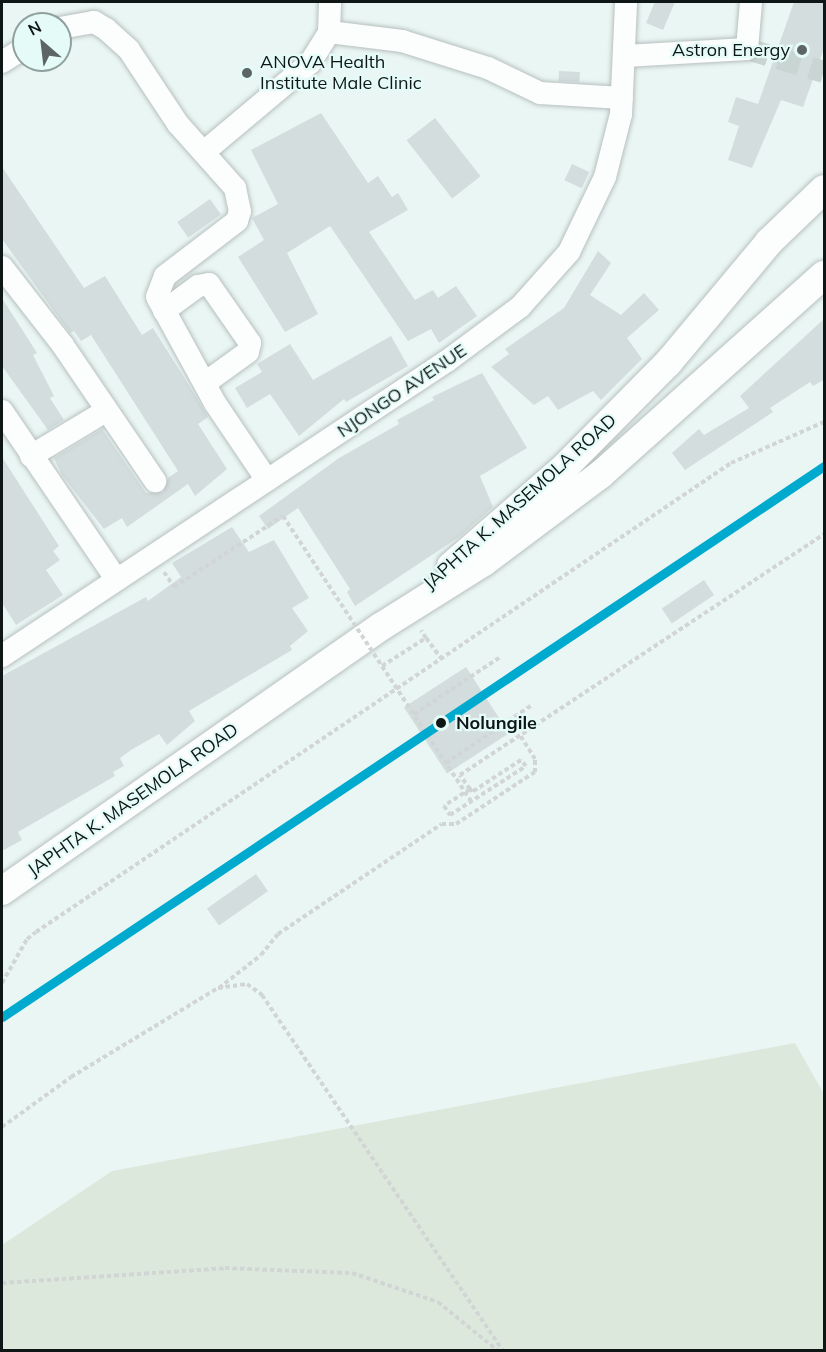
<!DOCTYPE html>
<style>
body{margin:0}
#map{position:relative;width:826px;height:1352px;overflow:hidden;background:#eaf6f4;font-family:Mulish,sans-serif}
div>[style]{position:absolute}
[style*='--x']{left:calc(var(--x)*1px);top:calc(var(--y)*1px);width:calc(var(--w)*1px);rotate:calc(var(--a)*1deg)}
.green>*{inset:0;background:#dde8dd}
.building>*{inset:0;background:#d3dddd;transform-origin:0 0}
.minor-tunnel>*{height:22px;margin-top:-11px;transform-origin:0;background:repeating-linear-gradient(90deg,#c9d5d3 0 22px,transparent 0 33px)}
.path>*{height:4px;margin-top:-2px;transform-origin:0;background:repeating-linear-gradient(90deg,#d1d6d5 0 4.5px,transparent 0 7.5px)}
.roads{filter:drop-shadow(0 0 2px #b7c0bf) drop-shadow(0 0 2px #b7c0bf)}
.minor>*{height:22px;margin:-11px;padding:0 11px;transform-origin:11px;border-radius:11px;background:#fcfefd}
.major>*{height:28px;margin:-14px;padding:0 14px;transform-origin:14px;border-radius:14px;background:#fcfefd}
.path-bridge>*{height:4px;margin-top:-2px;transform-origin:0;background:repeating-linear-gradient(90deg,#d1d6d5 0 4.5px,transparent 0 7.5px)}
.rail-1>*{height:9px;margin:-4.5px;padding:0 4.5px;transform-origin:4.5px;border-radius:4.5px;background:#00a9ce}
.dots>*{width:16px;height:16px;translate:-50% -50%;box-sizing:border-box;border:3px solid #e5fbf7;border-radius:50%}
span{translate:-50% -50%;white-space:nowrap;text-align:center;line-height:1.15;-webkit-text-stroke:4.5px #e5fbf7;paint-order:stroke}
.poi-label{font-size:18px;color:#0f1716}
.right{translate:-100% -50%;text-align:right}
.left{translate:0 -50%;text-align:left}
.street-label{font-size:18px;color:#0f1716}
.stop-label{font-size:18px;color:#0f1716;font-weight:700}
.frame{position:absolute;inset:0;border:3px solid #0f1716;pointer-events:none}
.north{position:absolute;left:12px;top:12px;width:60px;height:60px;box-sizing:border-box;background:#e5fbf7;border:2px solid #8fa09d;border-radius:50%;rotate:332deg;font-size:16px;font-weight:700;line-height:24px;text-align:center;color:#0f1716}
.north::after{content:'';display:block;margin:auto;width:21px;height:27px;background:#5c6564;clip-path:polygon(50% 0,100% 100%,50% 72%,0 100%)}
</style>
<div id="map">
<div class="green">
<i style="clip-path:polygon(795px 1043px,824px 1094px,824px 1350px,2px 1350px,2px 1245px,112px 1171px)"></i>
</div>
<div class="building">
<i style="clip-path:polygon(655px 2px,675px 2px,663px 30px,646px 23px)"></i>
<i style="clip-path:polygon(794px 2px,825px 2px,825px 46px,803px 107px,781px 100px,752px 168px,728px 160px,739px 126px,728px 122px,736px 97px,758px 104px)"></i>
<i style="left:559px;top:71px;width:21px;height:10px;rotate:3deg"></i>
<i style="clip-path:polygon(321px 113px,368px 183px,378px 176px,392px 197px,398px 193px,408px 210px,369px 232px,415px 300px,433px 290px,438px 298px,456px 286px,477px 316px,439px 343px,431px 329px,408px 341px,330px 226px,287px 253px,318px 314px,285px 332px,238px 257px,264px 240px,252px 218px,278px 204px,251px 150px)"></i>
<i style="left:435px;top:118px;width:74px;height:36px;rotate:52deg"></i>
<i style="left:572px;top:164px;width:19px;height:18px;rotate:25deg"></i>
<i style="clip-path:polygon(2px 167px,84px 288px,105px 276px,142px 335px,153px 328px,195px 395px,208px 417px,198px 424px,227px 469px,195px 496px,188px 484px,127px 527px,122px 518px,104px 529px,62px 475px,54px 458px,102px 429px,146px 493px,163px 492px,168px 478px,178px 471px,91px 335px,81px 341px,74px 331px,70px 333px,2px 239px)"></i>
<i style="left:210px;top:199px;width:19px;height:40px;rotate:55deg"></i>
<i style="clip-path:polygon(598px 251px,611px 263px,590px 295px,621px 315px,644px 293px,659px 310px,627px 338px,642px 359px,601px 400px,593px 391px,558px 410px,548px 396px,534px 405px,491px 367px,509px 354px,505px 349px,564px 308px)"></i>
<i style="clip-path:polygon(2px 298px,37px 353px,33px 355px,54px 396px,50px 398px,64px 420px,48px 430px,2px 366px)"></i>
<i style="clip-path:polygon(825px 318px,825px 379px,813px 386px,810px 382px,770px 408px,773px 412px,685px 470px,672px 453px,699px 429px,704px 435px,749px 408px,740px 396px)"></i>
<i style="clip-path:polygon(391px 336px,408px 366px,346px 402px,344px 399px,299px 436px,270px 394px,247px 408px,235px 388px,262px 372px,257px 364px,290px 344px,313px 380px)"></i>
<i style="clip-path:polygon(482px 373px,527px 448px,480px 476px,493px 507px,459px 537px,355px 606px,347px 592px,350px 589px,298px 508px,268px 529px,259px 516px,339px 458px,399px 424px,397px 420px,434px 400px,432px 397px)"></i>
<i style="clip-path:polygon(2px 457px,59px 546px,53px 551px,60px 560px,46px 570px,63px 595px,16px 625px,2px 603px)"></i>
<i style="clip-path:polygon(232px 527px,249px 552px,274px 540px,309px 598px,292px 608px,308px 631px,290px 646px,292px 650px,189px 711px,195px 721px,167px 745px,159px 734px,131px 750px,120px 758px,124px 766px,113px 772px,115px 776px,18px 832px,22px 840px,2px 851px,2px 676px,146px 597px,148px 601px,181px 577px,172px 563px)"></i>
<i style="left:704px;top:580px;width:18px;height:51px;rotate:56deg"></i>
<i style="left:466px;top:667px;width:79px;height:74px;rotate:57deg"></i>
<i style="left:256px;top:874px;width:21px;height:60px;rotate:55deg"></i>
</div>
<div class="minor-tunnel">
<i style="--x:747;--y:49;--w:80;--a:16.6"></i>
</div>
<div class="path">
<i style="--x:164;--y:572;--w:18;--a:56"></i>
<i style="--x:174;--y:587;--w:130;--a:-33.1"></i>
<i style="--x:426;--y:638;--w:25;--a:53"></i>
<i style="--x:382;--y:666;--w:52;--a:-32.5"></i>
<i style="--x:426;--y:638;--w:9;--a:-122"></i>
<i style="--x:414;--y:714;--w:105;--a:-33.4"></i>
<i style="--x:446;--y:763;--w:104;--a:-34"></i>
<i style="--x:470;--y:789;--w:31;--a:147"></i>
<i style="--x:444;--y:806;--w:11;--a:56"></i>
<i style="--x:450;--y:815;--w:90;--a:-32.8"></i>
<i style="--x:526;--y:766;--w:8;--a:-130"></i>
<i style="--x:521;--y:760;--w:59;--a:146.9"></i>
<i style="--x:472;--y:792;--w:4;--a:-124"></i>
<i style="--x:470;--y:789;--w:17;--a:-126"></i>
<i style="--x:460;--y:775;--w:437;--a:-33.5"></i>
<i style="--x:2;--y:983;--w:51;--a:-60.4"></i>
<i style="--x:27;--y:939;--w:11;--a:-38"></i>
<i style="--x:36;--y:932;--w:838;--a:-34.01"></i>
<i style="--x:731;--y:463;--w:102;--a:-23.8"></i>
<i style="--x:219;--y:988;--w:53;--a:-38.2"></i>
<i style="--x:261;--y:955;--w:27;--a:-51"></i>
<i style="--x:278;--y:934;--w:197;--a:-33.9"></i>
<i style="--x:442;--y:824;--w:14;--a:0"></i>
<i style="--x:456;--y:824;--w:95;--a:-33.4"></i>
<i style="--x:535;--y:772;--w:13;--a:-90"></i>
<i style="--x:535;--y:759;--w:28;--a:-122"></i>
<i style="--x:2;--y:1127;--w:85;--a:-35.9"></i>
<i style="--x:71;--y:1077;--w:172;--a:-31.2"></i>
<i style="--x:218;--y:988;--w:29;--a:-8"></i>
<i style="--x:247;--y:984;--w:19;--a:36"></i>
<i style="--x:262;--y:995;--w:429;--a:55.9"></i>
<i style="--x:2;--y:1283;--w:224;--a:-3.8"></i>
<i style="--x:225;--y:1268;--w:127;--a:2.3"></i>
<i style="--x:352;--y:1273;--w:91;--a:18.6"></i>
<i style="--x:438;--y:1302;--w:76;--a:39.1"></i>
</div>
<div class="roads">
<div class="minor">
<i style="--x:60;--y:28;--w:35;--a:-10"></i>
<i style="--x:94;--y:22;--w:14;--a:30"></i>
<i style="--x:106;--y:29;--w:31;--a:42"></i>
<i style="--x:129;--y:50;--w:89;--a:56.5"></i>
<i style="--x:178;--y:124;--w:86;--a:48.3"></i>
<i style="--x:235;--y:188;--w:24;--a:78"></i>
<i style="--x:240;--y:211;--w:10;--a:107"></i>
<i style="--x:237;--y:221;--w:91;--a:142.6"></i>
<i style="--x:165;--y:276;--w:22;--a:111"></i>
<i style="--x:157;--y:297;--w:121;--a:61.3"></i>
<i style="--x:215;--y:403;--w:93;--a:56"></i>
<i style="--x:329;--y:32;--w:74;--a:7"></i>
<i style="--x:402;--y:41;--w:90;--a:17.4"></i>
<i style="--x:488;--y:68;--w:58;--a:25.7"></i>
<i style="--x:540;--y:93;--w:82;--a:3.5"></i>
<i style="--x:625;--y:56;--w:122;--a:-3.3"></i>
<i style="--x:747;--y:49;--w:47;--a:-85.1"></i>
<i style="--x:2;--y:62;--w:26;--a:-32"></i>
<i style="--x:204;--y:152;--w:138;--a:-40"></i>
<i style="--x:310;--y:63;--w:36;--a:-58"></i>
<i style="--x:329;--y:32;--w:30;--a:-88"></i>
<i style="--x:2;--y:267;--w:98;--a:52.1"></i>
<i style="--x:62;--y:344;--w:166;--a:55.8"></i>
<i style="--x:164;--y:311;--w:42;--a:-36.3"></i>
<i style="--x:198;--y:286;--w:11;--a:-10"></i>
<i style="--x:209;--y:284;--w:72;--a:55.2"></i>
<i style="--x:250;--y:343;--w:9;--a:103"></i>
<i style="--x:248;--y:352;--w:53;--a:144.2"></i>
<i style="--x:2;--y:411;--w:204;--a:55.8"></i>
<i style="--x:31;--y:456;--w:87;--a:-31"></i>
<i style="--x:2;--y:656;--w:534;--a:-33.54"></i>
<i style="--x:447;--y:361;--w:91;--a:-36.5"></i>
<i style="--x:520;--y:307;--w:74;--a:-48.3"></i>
<i style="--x:569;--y:252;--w:83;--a:-64.4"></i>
<i style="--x:605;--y:177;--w:65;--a:-75.7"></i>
<i style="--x:621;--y:114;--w:112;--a:-87.4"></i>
</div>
<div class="major">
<i style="--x:451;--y:566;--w:154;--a:-41"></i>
<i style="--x:567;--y:465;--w:144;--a:-45.3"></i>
<i style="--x:668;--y:363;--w:158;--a:-50.1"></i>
<i style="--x:769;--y:242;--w:76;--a:-43.9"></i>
<i style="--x:2;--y:891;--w:463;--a:-34.9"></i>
<i style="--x:382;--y:626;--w:120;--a:-32.1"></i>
<i style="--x:484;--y:562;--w:145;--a:-36.9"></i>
<i style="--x:600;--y:475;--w:300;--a:-41.8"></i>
</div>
</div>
<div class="path-bridge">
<i style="--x:283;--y:516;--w:341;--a:56.6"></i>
</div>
<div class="rail-1">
<i style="--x:2;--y:1017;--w:990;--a:-33.83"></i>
</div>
<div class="dots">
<i style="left:802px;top:50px;background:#5c6564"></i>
<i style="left:247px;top:73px;background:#5c6564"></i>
<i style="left:441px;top:723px;background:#0f1716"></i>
</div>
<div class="poi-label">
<span class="right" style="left:790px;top:50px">Astron Energy</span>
<span class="left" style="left:260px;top:73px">ANOVA Health<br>Institute Male Clinic</span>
</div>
<div class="street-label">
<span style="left:402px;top:391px;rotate:-34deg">NJONGO AVENUE</span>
<span style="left:520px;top:502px;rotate:-42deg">JAPHTA K. MASEMOLA ROAD</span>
<span style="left:133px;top:800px;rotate:-35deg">JAPHTA K. MASEMOLA ROAD</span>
</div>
<div class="stop-label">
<span class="left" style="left:456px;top:723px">Nolungile</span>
</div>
<div class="frame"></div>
<div class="north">N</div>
</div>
